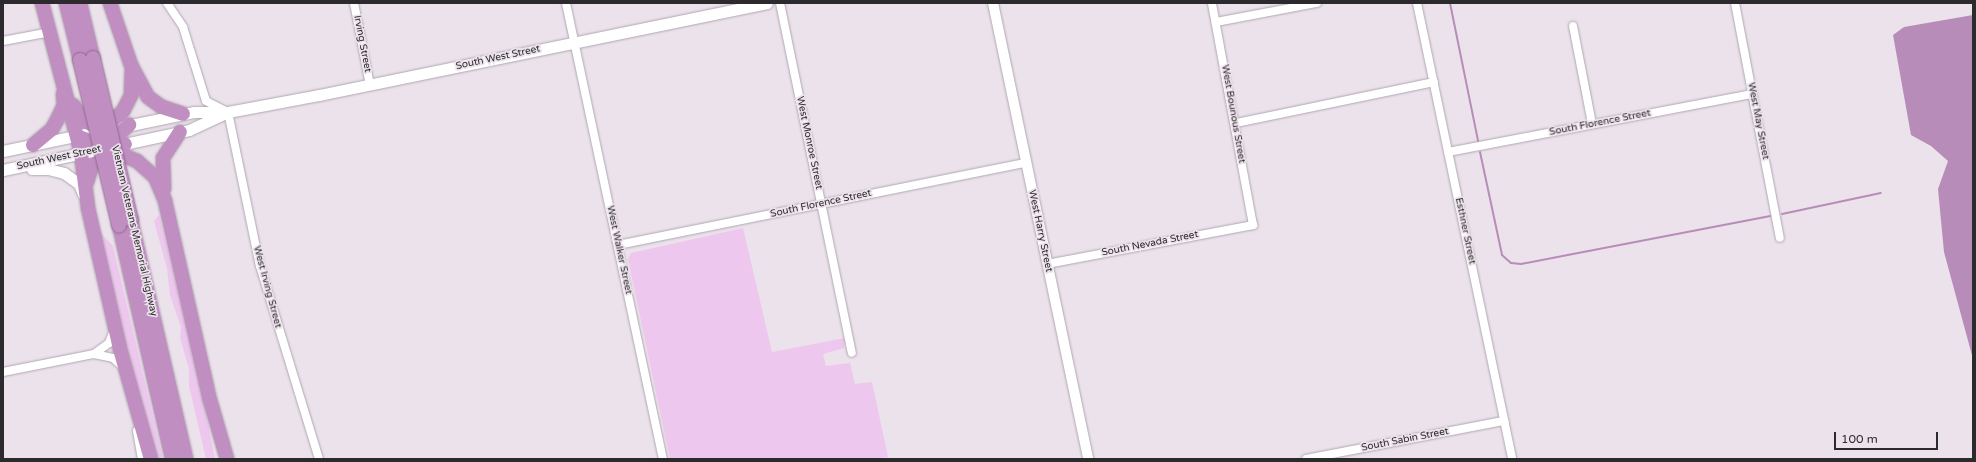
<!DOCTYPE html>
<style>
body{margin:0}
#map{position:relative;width:1976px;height:462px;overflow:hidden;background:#ebe2eb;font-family:"Varela Round",sans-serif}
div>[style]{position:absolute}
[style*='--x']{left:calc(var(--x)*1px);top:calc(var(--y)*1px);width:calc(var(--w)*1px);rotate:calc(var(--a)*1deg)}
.green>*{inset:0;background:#edc7ee}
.water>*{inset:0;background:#b88cb9}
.stream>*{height:2px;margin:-1px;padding:0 1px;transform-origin:1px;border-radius:1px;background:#b88cb9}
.roads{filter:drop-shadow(0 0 1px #afa7af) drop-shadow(0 0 1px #afa7af)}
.minor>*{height:8px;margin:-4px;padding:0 4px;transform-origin:4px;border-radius:4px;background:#fff}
.tertiary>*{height:10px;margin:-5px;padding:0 5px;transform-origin:5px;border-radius:5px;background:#fff}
.secondary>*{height:11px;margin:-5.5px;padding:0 5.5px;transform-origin:5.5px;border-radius:5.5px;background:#fff}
.motorway>*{height:14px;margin:-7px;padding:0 7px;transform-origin:7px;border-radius:7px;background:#c18ec2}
.bridges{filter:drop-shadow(0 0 1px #8d6b8e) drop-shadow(0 0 1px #8d6b8e)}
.motorway-bridge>*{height:14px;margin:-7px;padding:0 7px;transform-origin:7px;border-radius:7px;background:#c18ec2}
span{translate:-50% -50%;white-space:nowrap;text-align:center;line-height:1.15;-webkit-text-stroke:3.5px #ebe2eb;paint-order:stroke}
.street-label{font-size:10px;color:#2d2a2d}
.frame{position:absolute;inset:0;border:4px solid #2d2a2d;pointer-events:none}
.scale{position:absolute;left:1834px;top:432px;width:104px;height:18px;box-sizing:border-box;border:2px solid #2d2a2d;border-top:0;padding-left:5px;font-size:12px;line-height:14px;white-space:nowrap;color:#2d2a2d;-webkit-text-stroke:3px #ebe2eb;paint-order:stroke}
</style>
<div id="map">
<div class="green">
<i style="clip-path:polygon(159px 215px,200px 383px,215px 459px,206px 459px,189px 386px,189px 369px,180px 338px,181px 327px,170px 295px,167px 269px,154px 221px)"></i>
<i style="clip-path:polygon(743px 228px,772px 352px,845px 338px,844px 348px,823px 354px,826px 366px,850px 363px,855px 384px,872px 382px,888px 457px,876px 459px,670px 459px,628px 259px,631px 253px)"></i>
<i style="clip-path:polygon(97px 229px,113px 246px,163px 459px,155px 459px,139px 409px)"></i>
</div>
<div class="water">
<i style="clip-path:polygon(1973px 15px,1973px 359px,1944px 252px,1938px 189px,1948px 161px,1931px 146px,1911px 135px,1893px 35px,1904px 27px)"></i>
</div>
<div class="stream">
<i style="--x:1450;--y:3;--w:141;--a:78.5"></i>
<i style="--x:1480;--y:152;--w:105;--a:77.9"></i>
<i style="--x:1502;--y:255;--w:12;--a:42"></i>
<i style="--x:1511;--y:263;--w:10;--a:6"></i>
<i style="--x:1521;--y:264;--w:254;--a:-10.9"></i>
<i style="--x:1782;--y:214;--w:101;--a:-12"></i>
</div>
<div class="roads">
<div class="minor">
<i style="--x:167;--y:3;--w:29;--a:56"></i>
<i style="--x:183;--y:27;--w:77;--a:72.7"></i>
<i style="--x:206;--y:101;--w:25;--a:27"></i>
<i style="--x:228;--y:112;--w:157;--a:78.3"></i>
<i style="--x:260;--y:266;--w:202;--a:73"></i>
<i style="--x:354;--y:3;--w:84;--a:79"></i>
<i style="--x:566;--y:3;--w:466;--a:78"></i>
<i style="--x:780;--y:3;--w:357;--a:78.4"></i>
<i style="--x:1417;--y:3;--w:466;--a:78.2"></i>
<i style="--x:1735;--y:3;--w:239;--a:79.2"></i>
<i style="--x:1216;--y:22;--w:103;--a:-10.7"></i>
<i style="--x:1573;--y:26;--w:100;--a:79"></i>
<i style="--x:3;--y:41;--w:48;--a:-10.8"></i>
<i style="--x:1236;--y:123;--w:202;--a:-11.7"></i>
<i style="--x:1448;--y:152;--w:310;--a:-10.8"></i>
<i style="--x:618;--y:245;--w:415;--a:-11.4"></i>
<i style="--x:1047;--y:264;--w:210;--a:-10.7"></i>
<i style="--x:1253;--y:225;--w:226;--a:-100.5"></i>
<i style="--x:94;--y:354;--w:19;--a:12"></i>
<i style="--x:113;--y:358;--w:13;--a:42"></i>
<i style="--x:3;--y:372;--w:93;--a:-11.2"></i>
<i style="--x:94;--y:354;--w:19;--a:-36"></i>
<i style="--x:109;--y:343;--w:14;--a:-69"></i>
<i style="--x:137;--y:431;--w:28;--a:80"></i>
<i style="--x:1306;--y:459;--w:202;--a:-10.9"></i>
</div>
<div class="tertiary">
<i style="--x:993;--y:3;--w:466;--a:78.2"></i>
</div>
<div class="secondary">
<i style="--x:121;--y:127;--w:75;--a:-11.6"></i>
<i style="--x:194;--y:112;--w:34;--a:0"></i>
<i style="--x:228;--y:112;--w:93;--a:-10.6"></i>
<i style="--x:319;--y:95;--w:457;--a:-11.6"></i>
<i style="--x:3;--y:151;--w:84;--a:-11.7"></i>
<i style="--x:32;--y:169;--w:16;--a:0"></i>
<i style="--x:48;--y:169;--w:16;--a:14"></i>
<i style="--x:64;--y:173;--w:19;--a:36"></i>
<i style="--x:79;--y:184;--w:11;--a:68"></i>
<i style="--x:3;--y:170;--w:190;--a:-12.1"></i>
<i style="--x:189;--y:130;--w:41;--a:-24.7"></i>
</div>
<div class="motorway">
<i style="--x:42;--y:3;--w:155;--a:75.4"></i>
<i style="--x:81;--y:153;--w:55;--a:82.7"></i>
<i style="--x:88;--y:208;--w:145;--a:77.2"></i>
<i style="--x:120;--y:349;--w:114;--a:74.3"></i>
<i style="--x:66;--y:3;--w:59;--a:76.2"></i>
<i style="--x:80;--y:3;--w:57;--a:76.7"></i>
<i style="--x:110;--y:3;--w:65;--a:71.3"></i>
<i style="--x:131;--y:65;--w:36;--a:62"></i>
<i style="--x:148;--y:97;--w:17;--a:36"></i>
<i style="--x:162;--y:107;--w:22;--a:18"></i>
<i style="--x:73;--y:105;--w:21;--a:53"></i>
<i style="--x:86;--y:122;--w:9;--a:21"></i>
<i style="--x:94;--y:125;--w:15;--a:-4"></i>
<i style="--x:109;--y:124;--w:19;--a:-43"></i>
<i style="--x:123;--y:111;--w:18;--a:-63"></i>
<i style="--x:131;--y:95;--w:24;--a:-88"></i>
<i style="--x:77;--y:136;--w:65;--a:22.6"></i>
<i style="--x:137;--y:161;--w:24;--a:42"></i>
<i style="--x:155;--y:177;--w:26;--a:67"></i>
<i style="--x:165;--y:201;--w:204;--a:77.3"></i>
<i style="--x:210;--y:400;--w:61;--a:73.9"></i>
<i style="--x:103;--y:137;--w:23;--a:18"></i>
<i style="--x:33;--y:145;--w:25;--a:-40"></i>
<i style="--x:52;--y:129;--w:10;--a:-61"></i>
<i style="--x:57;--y:120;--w:17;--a:-65"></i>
<i style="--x:64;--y:105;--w:11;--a:-95"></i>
<i style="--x:104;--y:146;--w:33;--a:-40"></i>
<i style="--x:87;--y:182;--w:17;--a:-73"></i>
<i style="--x:92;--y:166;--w:17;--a:-33"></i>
<i style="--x:106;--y:157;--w:9;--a:-6"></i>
<i style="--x:164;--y:189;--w:31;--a:-92"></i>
<i style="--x:163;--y:158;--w:31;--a:-57"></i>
<i style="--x:131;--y:220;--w:245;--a:77"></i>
<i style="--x:119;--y:225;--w:240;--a:77.2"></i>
</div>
</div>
<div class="bridges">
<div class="motorway-bridge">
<i style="--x:93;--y:58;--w:166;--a:76.8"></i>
<i style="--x:80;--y:60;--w:170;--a:76.7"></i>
</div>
</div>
<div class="street-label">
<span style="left:362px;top:44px;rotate:79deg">Irving Street</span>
<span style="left:498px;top:58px;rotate:-12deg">South West Street</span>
<span style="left:1233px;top:114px;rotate:80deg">West Bounous Street</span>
<span style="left:1758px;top:121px;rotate:79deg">West May Street</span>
<span style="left:1600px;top:123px;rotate:-11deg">South Florence Street</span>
<span style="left:809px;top:143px;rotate:78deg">West Monroe Street</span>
<span style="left:59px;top:158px;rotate:-12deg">South West Street</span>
<span style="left:821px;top:204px;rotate:-12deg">South Florence Street</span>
<span style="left:134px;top:231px;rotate:77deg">Vietnam Veterans Memorial Highway</span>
<span style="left:1040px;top:231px;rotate:78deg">West Harry Street</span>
<span style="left:1465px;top:231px;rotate:78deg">Esthner Street</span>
<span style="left:1150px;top:244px;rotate:-11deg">South Nevada Street</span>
<span style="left:619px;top:250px;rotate:78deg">West Walker Street</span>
<span style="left:267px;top:287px;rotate:75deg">West Irving Street</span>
<span style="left:1405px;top:440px;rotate:-11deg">South Sabin Street</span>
</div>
<div class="frame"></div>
<div class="scale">100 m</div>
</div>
